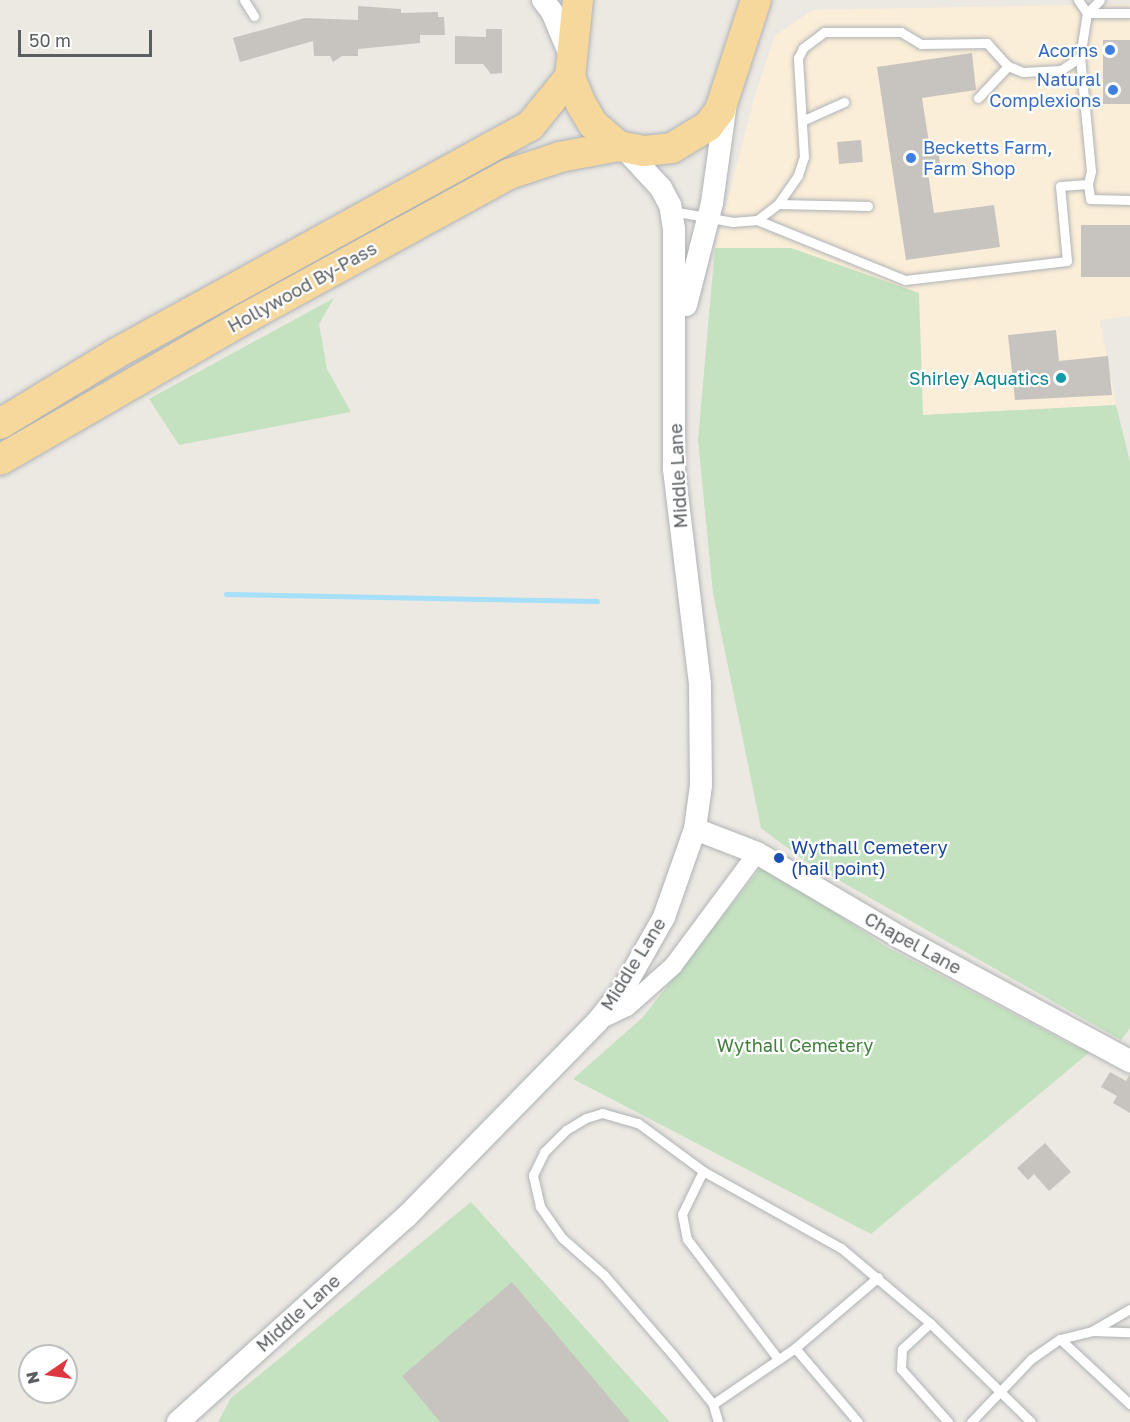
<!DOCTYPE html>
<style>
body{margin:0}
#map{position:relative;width:1130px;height:1422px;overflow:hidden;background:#ece8e2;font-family:"Golos Text",sans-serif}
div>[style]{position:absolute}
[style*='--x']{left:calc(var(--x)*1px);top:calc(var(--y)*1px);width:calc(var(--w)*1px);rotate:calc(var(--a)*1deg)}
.commercial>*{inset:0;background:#fbeed8}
.green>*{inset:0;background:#c4e2bf}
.stream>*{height:5px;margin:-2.5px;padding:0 2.5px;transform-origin:2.5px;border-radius:2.5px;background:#a5dff9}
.building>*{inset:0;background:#c7c3be;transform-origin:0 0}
.roads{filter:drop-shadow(0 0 2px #afb3b6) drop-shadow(0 0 2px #afb3b6)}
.service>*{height:9px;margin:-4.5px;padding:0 4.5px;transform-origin:4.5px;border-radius:4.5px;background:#fff}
.minor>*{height:18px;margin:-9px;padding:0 9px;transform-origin:9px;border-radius:9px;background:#fff}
.tertiary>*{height:22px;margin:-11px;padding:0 11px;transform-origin:11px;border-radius:11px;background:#fff}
.trunk>*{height:30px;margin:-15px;padding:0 15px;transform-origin:15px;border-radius:15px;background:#f7d89c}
.dots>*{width:16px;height:16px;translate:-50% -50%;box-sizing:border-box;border:3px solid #fff;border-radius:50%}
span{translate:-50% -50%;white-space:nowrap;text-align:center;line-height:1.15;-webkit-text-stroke:4.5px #fff;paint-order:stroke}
.shop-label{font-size:18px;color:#366cbe}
.right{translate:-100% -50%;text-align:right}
.left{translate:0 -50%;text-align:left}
.street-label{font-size:18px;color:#5a5e61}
.culture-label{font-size:18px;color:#0d838f}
.transit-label{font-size:18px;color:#164399}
.park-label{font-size:18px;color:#40813a}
.north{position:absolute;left:18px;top:1344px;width:60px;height:60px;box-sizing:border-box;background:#fff;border:2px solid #bdbfc0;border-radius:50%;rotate:257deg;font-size:16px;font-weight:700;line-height:24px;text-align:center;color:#5a5e61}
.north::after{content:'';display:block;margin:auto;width:21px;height:27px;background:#dd373f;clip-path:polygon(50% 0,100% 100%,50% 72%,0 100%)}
.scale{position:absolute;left:18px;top:30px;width:134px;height:27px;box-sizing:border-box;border:3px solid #5a5e61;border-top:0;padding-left:8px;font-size:18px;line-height:21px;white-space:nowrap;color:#5a5e61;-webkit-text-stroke:4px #fff;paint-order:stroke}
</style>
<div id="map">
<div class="commercial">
<i style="clip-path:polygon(1130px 4px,1130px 316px,1100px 320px,1116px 405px,923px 415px,791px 248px,715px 248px,756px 92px,775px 36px,812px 10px)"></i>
</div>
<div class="green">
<i style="clip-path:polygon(715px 248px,791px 248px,919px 293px,923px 415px,1116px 405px,1130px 462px,1130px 1028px,1121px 1040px,805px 861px,761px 828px,713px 593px,698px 440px)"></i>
<i style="clip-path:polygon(334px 298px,319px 324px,327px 369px,351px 412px,179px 445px,149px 399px)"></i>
<i style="clip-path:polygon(763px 865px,885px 946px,1074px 1046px,1091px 1051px,871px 1234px,573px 1079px,642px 1018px)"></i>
<i style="clip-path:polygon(471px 1202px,670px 1422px,218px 1422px,231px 1398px)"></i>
</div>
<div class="stream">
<i style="--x:226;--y:594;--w:371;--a:1.1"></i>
</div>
<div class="building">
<i style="clip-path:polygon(358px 6px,401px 9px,401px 13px,438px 12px,438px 17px,444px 17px,445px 35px,420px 35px,420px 43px,358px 49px,358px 56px,342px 56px,333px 62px,330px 56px,314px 56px,313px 41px,240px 62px,233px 38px,305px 18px,358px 20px)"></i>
<i style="clip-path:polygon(486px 29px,502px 29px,502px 73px,491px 74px,483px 64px,455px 64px,455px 36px,486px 37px)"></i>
<i style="left:1103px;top:40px;width:27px;height:64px"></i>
<i style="clip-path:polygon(972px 53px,976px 90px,922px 98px,930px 149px,938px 148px,940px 164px,927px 166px,934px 213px,994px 205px,1000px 247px,906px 260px,877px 67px)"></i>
<i style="left:861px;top:140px;width:22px;height:24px;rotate:85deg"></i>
<i style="left:1130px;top:225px;width:52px;height:49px;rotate:90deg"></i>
<i style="clip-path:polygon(1056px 330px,1059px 361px,1108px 356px,1112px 395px,1015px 400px,1008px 335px)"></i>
<i style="clip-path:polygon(1110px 1072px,1126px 1081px,1130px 1074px,1130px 1113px,1113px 1103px,1117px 1096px,1101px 1087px)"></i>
<i style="clip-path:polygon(1045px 1143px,1071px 1172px,1049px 1191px,1034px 1174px,1028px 1180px,1017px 1168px)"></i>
<i style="clip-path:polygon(512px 1282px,630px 1422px,440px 1422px,402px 1376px)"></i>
</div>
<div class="roads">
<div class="service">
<i style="--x:244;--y:0;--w:19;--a:58"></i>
<i style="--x:1078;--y:0;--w:16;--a:55"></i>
<i style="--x:1087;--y:13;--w:43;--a:0"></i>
<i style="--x:978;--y:98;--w:44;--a:-46.8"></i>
<i style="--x:804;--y:120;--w:44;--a:-24.2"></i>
<i style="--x:1088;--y:184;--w:15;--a:82"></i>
<i style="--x:1090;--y:199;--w:40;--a:1.4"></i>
<i style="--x:778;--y:204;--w:90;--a:1.3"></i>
<i style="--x:672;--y:211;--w:62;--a:10.2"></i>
<i style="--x:733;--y:222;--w:24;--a:-5"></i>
<i style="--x:757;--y:220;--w:26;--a:-37"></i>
<i style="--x:778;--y:204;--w:35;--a:-55"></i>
<i style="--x:798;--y:175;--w:19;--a:-72"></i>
<i style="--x:804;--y:157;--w:99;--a:-93.5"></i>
<i style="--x:798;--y:58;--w:11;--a:-63"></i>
<i style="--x:803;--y:48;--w:26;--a:-37"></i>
<i style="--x:824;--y:32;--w:77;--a:0"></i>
<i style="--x:901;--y:32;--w:23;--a:31"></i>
<i style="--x:921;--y:44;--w:66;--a:-0.9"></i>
<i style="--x:987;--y:43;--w:31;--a:48"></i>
<i style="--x:1008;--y:66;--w:16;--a:22"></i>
<i style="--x:1023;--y:72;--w:38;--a:-3"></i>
<i style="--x:1061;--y:70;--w:23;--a:-34"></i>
<i style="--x:757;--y:220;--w:160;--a:22.1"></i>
<i style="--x:905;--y:280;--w:163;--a:-6.7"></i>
<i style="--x:1067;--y:261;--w:75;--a:-95.3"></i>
<i style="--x:1060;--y:186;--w:28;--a:-4"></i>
<i style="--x:1088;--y:184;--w:13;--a:-77"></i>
<i style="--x:1091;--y:171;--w:115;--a:-95.5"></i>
<i style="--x:1080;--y:57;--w:45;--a:-81"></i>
<i style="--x:1087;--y:13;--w:18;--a:-45"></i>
<i style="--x:703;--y:1171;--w:48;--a:116"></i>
<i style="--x:682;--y:1214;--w:25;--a:79"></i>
<i style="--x:687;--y:1239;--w:151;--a:52.8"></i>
<i style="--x:930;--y:1323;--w:38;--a:137"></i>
<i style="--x:902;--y:1349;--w:20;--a:93"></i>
<i style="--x:901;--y:1369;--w:71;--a:48.4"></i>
<i style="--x:1092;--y:1331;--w:44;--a:-30.1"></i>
<i style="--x:1060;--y:1339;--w:96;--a:42.9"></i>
<i style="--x:795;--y:1348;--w:97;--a:49.6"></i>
<i style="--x:713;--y:1404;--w:99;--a:-34.3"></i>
<i style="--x:795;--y:1348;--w:109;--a:-40.5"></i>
<i style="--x:718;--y:1422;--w:19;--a:-106"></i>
<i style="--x:713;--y:1404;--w:63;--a:-129.2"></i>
<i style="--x:673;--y:1355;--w:106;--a:-130.8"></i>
<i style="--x:604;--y:1275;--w:56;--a:-138.6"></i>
<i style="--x:562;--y:1238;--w:39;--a:-125"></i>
<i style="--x:540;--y:1206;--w:32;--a:-103"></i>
<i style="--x:533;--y:1175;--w:25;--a:-64"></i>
<i style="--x:544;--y:1152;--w:31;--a:-45"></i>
<i style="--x:566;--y:1130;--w:23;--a:-31"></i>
<i style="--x:586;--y:1118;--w:17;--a:-17"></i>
<i style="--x:602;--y:1113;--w:37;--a:16"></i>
<i style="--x:638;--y:1123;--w:81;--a:36.4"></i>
<i style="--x:703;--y:1171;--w:158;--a:29.2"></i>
<i style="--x:841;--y:1248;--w:116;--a:40.1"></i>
<i style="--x:930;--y:1323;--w:141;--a:44.4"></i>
<i style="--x:971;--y:1422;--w:87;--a:-46.4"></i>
<i style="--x:1031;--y:1359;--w:35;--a:-35"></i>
<i style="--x:1060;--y:1339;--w:33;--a:-14"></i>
<i style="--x:1092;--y:1331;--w:38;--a:2"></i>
</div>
<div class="minor">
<i style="--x:600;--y:1020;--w:30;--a:-26"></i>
<i style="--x:627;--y:1007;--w:62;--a:-41.7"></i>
<i style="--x:673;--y:966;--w:141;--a:-53.4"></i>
</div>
<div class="tertiary">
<i style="--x:543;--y:0;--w:15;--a:53"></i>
<i style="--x:552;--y:12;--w:49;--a:67.1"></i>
<i style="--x:686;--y:305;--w:105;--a:-75.7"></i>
<i style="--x:712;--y:203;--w:102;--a:-82.1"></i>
<i style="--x:695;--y:829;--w:66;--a:21.2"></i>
<i style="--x:757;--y:853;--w:169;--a:30.5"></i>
<i style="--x:903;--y:939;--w:258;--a:28.3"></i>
<i style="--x:178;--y:1422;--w:307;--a:-42"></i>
<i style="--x:406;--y:1217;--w:273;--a:-45.6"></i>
<i style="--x:597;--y:1022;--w:40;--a:-51"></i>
<i style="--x:622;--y:991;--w:85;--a:-60.4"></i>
<i style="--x:664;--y:917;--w:93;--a:-70.6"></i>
<i style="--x:695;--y:829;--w:44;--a:-82.2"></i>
<i style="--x:701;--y:785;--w:101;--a:-90.6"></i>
<i style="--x:700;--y:684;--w:217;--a:-96.9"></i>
<i style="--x:674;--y:469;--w:240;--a:-90"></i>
<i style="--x:674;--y:229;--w:24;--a:-99"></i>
<i style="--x:670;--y:205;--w:19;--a:-118"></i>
<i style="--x:661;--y:188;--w:54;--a:-132.8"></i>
</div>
<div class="trunk">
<i style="--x:578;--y:0;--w:77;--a:95.9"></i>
<i style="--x:570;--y:77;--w:29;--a:68"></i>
<i style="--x:581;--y:104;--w:23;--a:59"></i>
<i style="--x:593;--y:124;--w:33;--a:41"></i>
<i style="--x:618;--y:146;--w:26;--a:11"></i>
<i style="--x:644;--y:151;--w:28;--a:-6"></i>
<i style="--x:672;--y:148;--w:42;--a:-31.4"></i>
<i style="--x:708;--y:126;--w:20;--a:-53"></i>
<i style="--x:720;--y:110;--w:116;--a:-71.9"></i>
<i style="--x:0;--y:424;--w:135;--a:-31.3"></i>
<i style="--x:115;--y:354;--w:474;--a:-28.8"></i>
<i style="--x:530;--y:126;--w:63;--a:-50.8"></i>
<i style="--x:0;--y:460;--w:282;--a:-30"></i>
<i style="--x:244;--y:319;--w:302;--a:-28.7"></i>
<i style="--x:509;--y:174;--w:54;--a:-18.4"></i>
<i style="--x:560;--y:157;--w:59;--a:-10.7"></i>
</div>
</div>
<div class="dots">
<i style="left:1110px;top:50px;background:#3f7fe0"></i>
<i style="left:1113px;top:90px;background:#3f7fe0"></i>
<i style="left:911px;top:158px;background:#3f7fe0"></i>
<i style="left:1061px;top:378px;background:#0f9aa8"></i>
<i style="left:779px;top:858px;background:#1a4fb4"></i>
</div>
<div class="shop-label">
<span class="right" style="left:1098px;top:50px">Acorns</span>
<span class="right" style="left:1101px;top:90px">Natural<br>Complexions</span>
<span class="left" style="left:923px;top:158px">Becketts Farm,<br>Farm Shop</span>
</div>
<div class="street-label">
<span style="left:302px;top:287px;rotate:-29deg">Hollywood By-Pass</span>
<span style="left:678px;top:476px;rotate:-93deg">Middle Lane</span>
<span style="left:913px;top:943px;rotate:29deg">Chapel Lane</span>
<span style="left:633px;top:964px;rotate:-58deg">Middle Lane</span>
<span style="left:298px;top:1313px;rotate:-42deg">Middle Lane</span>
</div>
<div class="culture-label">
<span class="right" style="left:1049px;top:378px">Shirley Aquatics</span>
</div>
<div class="transit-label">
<span class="left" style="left:791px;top:858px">Wythall Cemetery<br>(hail point)</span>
</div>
<div class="park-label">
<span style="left:795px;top:1045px">Wythall Cemetery</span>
</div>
<div class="north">N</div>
<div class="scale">50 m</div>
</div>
